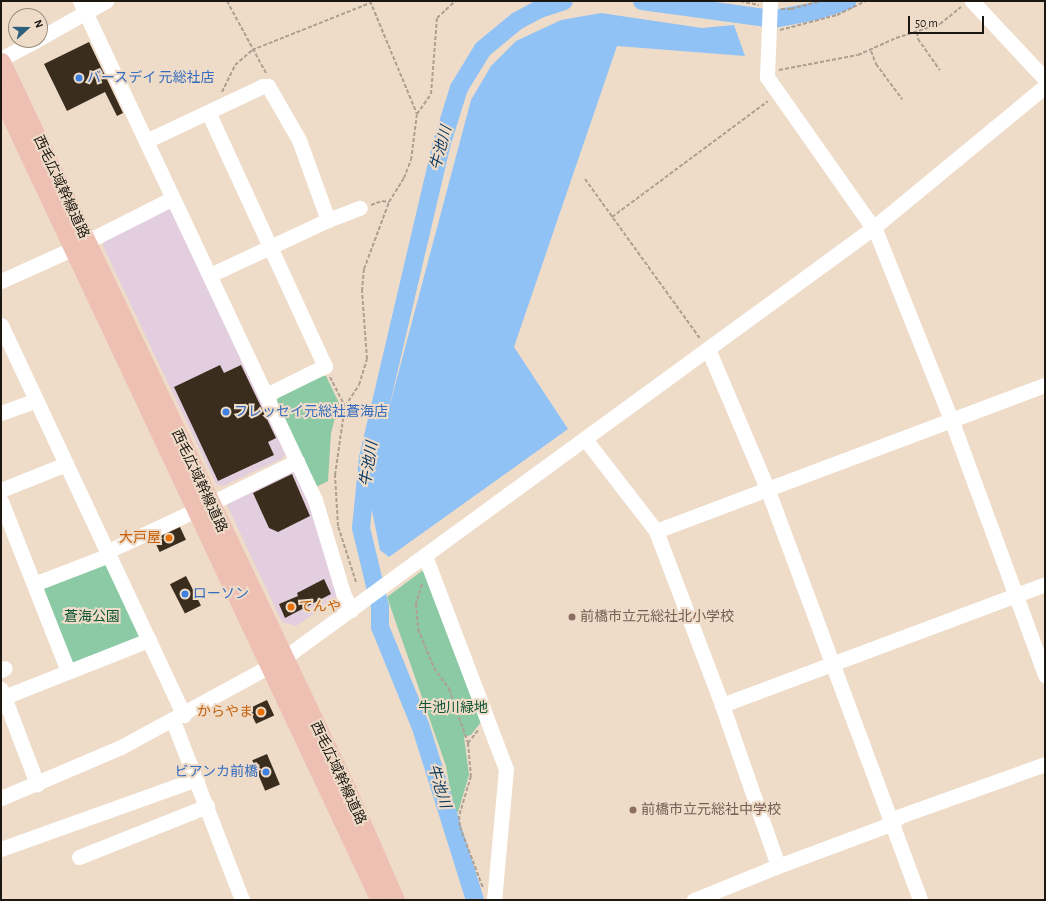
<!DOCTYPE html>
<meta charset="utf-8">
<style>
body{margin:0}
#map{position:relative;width:1046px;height:901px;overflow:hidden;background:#eedcc9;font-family:"Alegreya Sans","Noto Sans JP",sans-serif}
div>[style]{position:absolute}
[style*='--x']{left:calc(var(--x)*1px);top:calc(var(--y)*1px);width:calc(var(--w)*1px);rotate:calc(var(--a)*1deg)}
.commercial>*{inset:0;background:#e2cede}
.green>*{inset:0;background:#8ccaa5}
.water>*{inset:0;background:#90c2f5}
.river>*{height:18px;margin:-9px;padding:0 9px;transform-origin:9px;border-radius:9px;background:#90c2f5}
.building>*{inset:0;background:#3b2d1e;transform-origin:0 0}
.path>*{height:2px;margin-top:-1px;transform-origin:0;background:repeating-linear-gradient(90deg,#aea091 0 4px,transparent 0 6px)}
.minor>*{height:15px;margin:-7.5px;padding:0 7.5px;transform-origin:7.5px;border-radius:7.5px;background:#fff}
.major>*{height:19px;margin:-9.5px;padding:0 9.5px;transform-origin:9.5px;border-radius:9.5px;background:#eebfb3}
.dots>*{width:11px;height:11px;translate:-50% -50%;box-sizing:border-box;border:2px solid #eedcc9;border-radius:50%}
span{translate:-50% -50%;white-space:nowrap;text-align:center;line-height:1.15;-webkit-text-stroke:4px #eedcc9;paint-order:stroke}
.shop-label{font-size:14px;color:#366cbe}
.left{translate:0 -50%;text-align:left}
.right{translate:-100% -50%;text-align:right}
.street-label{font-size:14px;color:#1d1711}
.food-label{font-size:14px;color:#c56008}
.park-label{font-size:14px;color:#0f5535}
.education-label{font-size:14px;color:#785e54}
.water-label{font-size:15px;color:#07375f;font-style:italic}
.frame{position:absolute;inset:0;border:2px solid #1d1711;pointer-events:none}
.north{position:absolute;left:8px;top:8px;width:40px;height:40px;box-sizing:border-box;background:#eedcc9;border:1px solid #9a8d7f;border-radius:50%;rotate:69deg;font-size:11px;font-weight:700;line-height:16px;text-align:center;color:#1d1711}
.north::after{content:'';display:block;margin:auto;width:14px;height:18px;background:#2c607d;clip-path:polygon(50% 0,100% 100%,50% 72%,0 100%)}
.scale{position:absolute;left:908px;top:16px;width:76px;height:18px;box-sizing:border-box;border:2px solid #1d1711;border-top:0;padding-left:5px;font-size:12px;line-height:14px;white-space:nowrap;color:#1d1711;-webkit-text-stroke:3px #eedcc9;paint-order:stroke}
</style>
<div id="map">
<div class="commercial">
<i style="clip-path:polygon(168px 209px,173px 211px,287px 452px,283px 458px,223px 486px,216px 484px,103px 246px,106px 238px)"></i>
<i style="clip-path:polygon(289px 470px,295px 472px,313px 510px,337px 594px,335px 599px,296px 626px,282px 622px,227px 505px,230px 498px)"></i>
</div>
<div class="green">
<i style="clip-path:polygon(320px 375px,326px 376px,339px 403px,331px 433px,328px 481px,316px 487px,277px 402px,278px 395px)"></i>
<i style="clip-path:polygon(107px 564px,140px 634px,138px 641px,75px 664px,70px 662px,43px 589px,46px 584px)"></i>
<i style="clip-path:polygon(426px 568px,485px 717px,471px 735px,464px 737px,469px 775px,458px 812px,454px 812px,446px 766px,387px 597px)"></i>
</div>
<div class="water">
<i style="clip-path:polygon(601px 13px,702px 28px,734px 25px,745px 56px,617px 46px,514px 347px,568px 429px,389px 557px,380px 550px,371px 506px,376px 457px,471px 100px,491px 66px,516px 41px,561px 20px)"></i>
</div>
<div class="river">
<i style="--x:642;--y:1;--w:133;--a:7.8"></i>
<i style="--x:774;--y:19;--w:43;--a:-10.8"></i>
<i style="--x:816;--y:11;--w:33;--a:-18"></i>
<i style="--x:475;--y:900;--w:183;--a:-107.4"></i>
<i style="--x:420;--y:725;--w:106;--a:-112.2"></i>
<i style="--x:380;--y:627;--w:20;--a:-90"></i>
<i style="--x:380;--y:607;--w:81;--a:-103.5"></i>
<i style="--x:361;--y:528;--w:70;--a:-84.3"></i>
<i style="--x:368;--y:458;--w:320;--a:-76.8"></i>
<i style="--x:441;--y:146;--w:61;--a:-72.8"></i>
<i style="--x:459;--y:88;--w:46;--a:-58.4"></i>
<i style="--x:483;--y:49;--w:44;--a:-39.5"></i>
<i style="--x:517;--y:21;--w:26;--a:-28"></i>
<i style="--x:540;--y:9;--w:25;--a:-18"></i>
</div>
<div class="building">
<i style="clip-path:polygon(89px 42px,123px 113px,117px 116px,105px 92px,67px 111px,44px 64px)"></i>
<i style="clip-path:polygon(220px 365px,224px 373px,241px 365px,276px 438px,268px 442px,274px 455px,218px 481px,174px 387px)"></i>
<i style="clip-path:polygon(292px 474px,310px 516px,278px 532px,269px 528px,253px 493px)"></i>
<i style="left:180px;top:527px;width:14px;height:29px;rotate:65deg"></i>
<i style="left:186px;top:576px;width:33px;height:18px;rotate:63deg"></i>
<i style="clip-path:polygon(324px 579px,331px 594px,285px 618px,279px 604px,298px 596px,297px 593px)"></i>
<i style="left:267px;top:700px;width:17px;height:20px;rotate:65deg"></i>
<i style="left:267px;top:754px;width:33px;height:16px;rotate:67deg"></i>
</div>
<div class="path">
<i style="--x:227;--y:1;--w:82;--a:61.6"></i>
<i style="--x:370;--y:1;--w:122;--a:67.4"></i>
<i style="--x:740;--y:1;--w:19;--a:12"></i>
<i style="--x:781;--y:9;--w:10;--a:0"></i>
<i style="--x:791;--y:9;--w:31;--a:-15"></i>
<i style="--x:780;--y:30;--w:59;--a:-14.7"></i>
<i style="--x:837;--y:15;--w:32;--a:-26"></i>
<i style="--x:917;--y:32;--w:7;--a:82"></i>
<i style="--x:918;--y:39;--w:38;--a:55"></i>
<i style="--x:871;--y:51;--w:14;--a:69"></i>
<i style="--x:876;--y:64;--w:44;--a:53.4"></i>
<i style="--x:779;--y:70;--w:80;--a:-10.8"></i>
<i style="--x:858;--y:55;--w:42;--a:-24.1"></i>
<i style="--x:896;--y:38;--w:46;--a:-17.7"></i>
<i style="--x:940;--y:24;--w:27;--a:-39"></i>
<i style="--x:222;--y:92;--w:30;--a:-64"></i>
<i style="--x:235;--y:65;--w:23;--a:-41"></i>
<i style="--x:252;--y:50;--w:127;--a:-21.7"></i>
<i style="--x:585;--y:179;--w:198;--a:54.2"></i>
<i style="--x:371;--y:205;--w:12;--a:-20"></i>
<i style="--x:382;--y:201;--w:7;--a:8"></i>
<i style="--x:612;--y:217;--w:194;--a:-36.6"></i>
<i style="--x:330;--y:377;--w:33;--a:63"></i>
<i style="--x:356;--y:582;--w:59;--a:-107.8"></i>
<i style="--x:338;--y:526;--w:51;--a:-93.4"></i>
<i style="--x:335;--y:475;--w:70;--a:-81.8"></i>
<i style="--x:345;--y:406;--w:25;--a:-56"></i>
<i style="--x:359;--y:385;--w:27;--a:-73"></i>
<i style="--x:367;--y:359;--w:68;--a:-94.2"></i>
<i style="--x:362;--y:291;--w:22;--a:-85"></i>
<i style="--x:364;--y:269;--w:72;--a:-69.5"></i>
<i style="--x:389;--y:202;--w:28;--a:-58"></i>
<i style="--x:404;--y:178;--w:19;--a:-69"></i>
<i style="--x:411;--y:160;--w:46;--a:-82.6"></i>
<i style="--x:417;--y:114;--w:24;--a:-55"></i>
<i style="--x:431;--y:94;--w:76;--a:-85.5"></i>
<i style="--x:437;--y:18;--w:25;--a:-43"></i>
<i style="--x:422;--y:584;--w:21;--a:107"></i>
<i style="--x:416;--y:604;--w:25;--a:85"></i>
<i style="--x:418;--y:629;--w:42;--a:67.7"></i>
<i style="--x:434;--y:668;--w:26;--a:54"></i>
<i style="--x:449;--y:689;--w:57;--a:70.6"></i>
<i style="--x:468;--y:743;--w:18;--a:-52"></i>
<i style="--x:468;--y:743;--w:33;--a:85"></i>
<i style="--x:471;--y:776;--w:42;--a:106.7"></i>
<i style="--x:459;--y:816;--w:11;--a:85"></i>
<i style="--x:460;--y:827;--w:65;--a:69.3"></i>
</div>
<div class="minor">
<i style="--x:80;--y:1;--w:552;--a:64.78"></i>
<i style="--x:315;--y:500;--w:97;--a:73.2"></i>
<i style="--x:343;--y:593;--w:19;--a:65"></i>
<i style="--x:770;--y:1;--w:76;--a:92.3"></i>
<i style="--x:767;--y:77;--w:189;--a:54.9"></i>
<i style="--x:876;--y:232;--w:205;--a:68.2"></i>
<i style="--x:952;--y:422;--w:270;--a:69.8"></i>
<i style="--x:972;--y:1;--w:107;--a:46.9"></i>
<i style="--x:40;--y:38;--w:76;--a:-29.3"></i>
<i style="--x:1;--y:59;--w:40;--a:-28"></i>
<i style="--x:208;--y:112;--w:280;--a:65.3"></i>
<i style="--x:325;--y:366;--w:66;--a:153.8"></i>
<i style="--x:146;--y:141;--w:129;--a:-25.2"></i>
<i style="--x:263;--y:86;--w:5;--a:0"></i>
<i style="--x:268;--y:86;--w:62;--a:60.1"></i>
<i style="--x:299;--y:140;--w:85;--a:70.1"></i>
<i style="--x:86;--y:242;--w:97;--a:-26.8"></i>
<i style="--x:210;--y:275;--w:130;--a:-25"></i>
<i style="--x:328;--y:220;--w:34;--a:-21"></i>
<i style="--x:1;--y:281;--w:80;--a:-24.3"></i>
<i style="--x:1;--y:325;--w:431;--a:64.9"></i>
<i style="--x:708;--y:349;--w:151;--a:67"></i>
<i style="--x:767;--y:488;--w:439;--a:69.6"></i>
<i style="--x:1;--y:413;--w:37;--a:-20"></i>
<i style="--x:585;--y:439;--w:116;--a:52.3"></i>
<i style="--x:656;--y:531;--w:186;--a:69.2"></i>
<i style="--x:722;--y:705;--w:170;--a:70.8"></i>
<i style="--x:778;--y:866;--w:91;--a:158"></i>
<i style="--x:1;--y:490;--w:70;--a:-21.8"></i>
<i style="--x:1;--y:501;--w:183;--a:68.5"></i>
<i style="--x:209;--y:504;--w:98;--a:-26"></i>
<i style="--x:656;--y:531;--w:415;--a:-20.6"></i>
<i style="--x:108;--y:551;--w:97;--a:-25"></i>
<i style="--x:425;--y:556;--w:228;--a:69.2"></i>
<i style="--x:506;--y:769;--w:132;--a:95.2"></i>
<i style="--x:34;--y:584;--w:80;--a:-21.1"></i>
<i style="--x:1;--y:670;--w:4;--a:-27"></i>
<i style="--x:1;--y:689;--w:102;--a:69.2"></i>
<i style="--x:4;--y:697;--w:156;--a:-21.5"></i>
<i style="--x:722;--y:705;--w:345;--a:-20.5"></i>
<i style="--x:173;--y:721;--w:192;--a:68.9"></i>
<i style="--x:1;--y:798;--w:130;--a:-23"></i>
<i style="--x:121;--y:747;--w:186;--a:-28.6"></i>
<i style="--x:284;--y:658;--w:729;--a:-36.13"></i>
<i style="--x:873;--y:228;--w:223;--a:-39.5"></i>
<i style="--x:1;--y:849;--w:208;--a:-19.7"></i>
<i style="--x:79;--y:857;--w:138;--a:-21.7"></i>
<i style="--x:778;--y:866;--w:121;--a:-20.4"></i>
<i style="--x:891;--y:824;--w:12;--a:-42"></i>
<i style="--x:900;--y:816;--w:154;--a:-19.7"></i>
</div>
<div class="major">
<i style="--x:1;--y:62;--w:806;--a:64.58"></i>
<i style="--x:347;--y:790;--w:120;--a:66.4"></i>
<i style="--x:1;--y:95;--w:890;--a:64.79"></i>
</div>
<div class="dots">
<i style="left:79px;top:78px;background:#3f7fe0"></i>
<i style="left:226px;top:412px;background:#3f7fe0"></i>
<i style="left:169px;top:538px;background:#e8710a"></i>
<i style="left:185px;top:594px;background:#3f7fe0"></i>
<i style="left:291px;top:607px;background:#e8710a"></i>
<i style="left:572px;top:617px;background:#8d6e63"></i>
<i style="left:261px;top:712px;background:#e8710a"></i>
<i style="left:266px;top:772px;background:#3f7fe0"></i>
<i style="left:633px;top:810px;background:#8d6e63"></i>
</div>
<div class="shop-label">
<span class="left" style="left:87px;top:78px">バースデイ 元総社店</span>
<span class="left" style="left:234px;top:412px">フレッセイ元総社蒼海店</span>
<span class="left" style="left:193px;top:594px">ローソン</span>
<span class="right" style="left:258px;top:772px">ビアンカ前橋</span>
</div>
<div class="street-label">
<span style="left:61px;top:187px;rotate:65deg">西毛広域幹線道路</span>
<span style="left:199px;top:481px;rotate:65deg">西毛広域幹線道路</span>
<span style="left:338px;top:773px;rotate:65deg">西毛広域幹線道路</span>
</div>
<div class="food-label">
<span class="right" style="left:161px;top:538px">大戸屋</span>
<span class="left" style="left:299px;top:607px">てんや</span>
<span class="right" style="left:253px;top:712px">からやま</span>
</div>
<div class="park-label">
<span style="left:92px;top:617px">蒼海公園</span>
<span style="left:453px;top:708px">牛池川緑地</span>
</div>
<div class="education-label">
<span class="left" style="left:580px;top:617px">前橋市立元総社北小学校</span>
<span class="left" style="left:641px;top:810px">前橋市立元総社中学校</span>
</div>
<div class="water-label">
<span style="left:441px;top:148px;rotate:-75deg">牛池川</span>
<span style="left:369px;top:464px;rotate:-81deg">牛池川</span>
<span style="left:439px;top:786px;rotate:73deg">牛池川</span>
</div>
<div class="frame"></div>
<div class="north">N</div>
<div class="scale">50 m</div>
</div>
